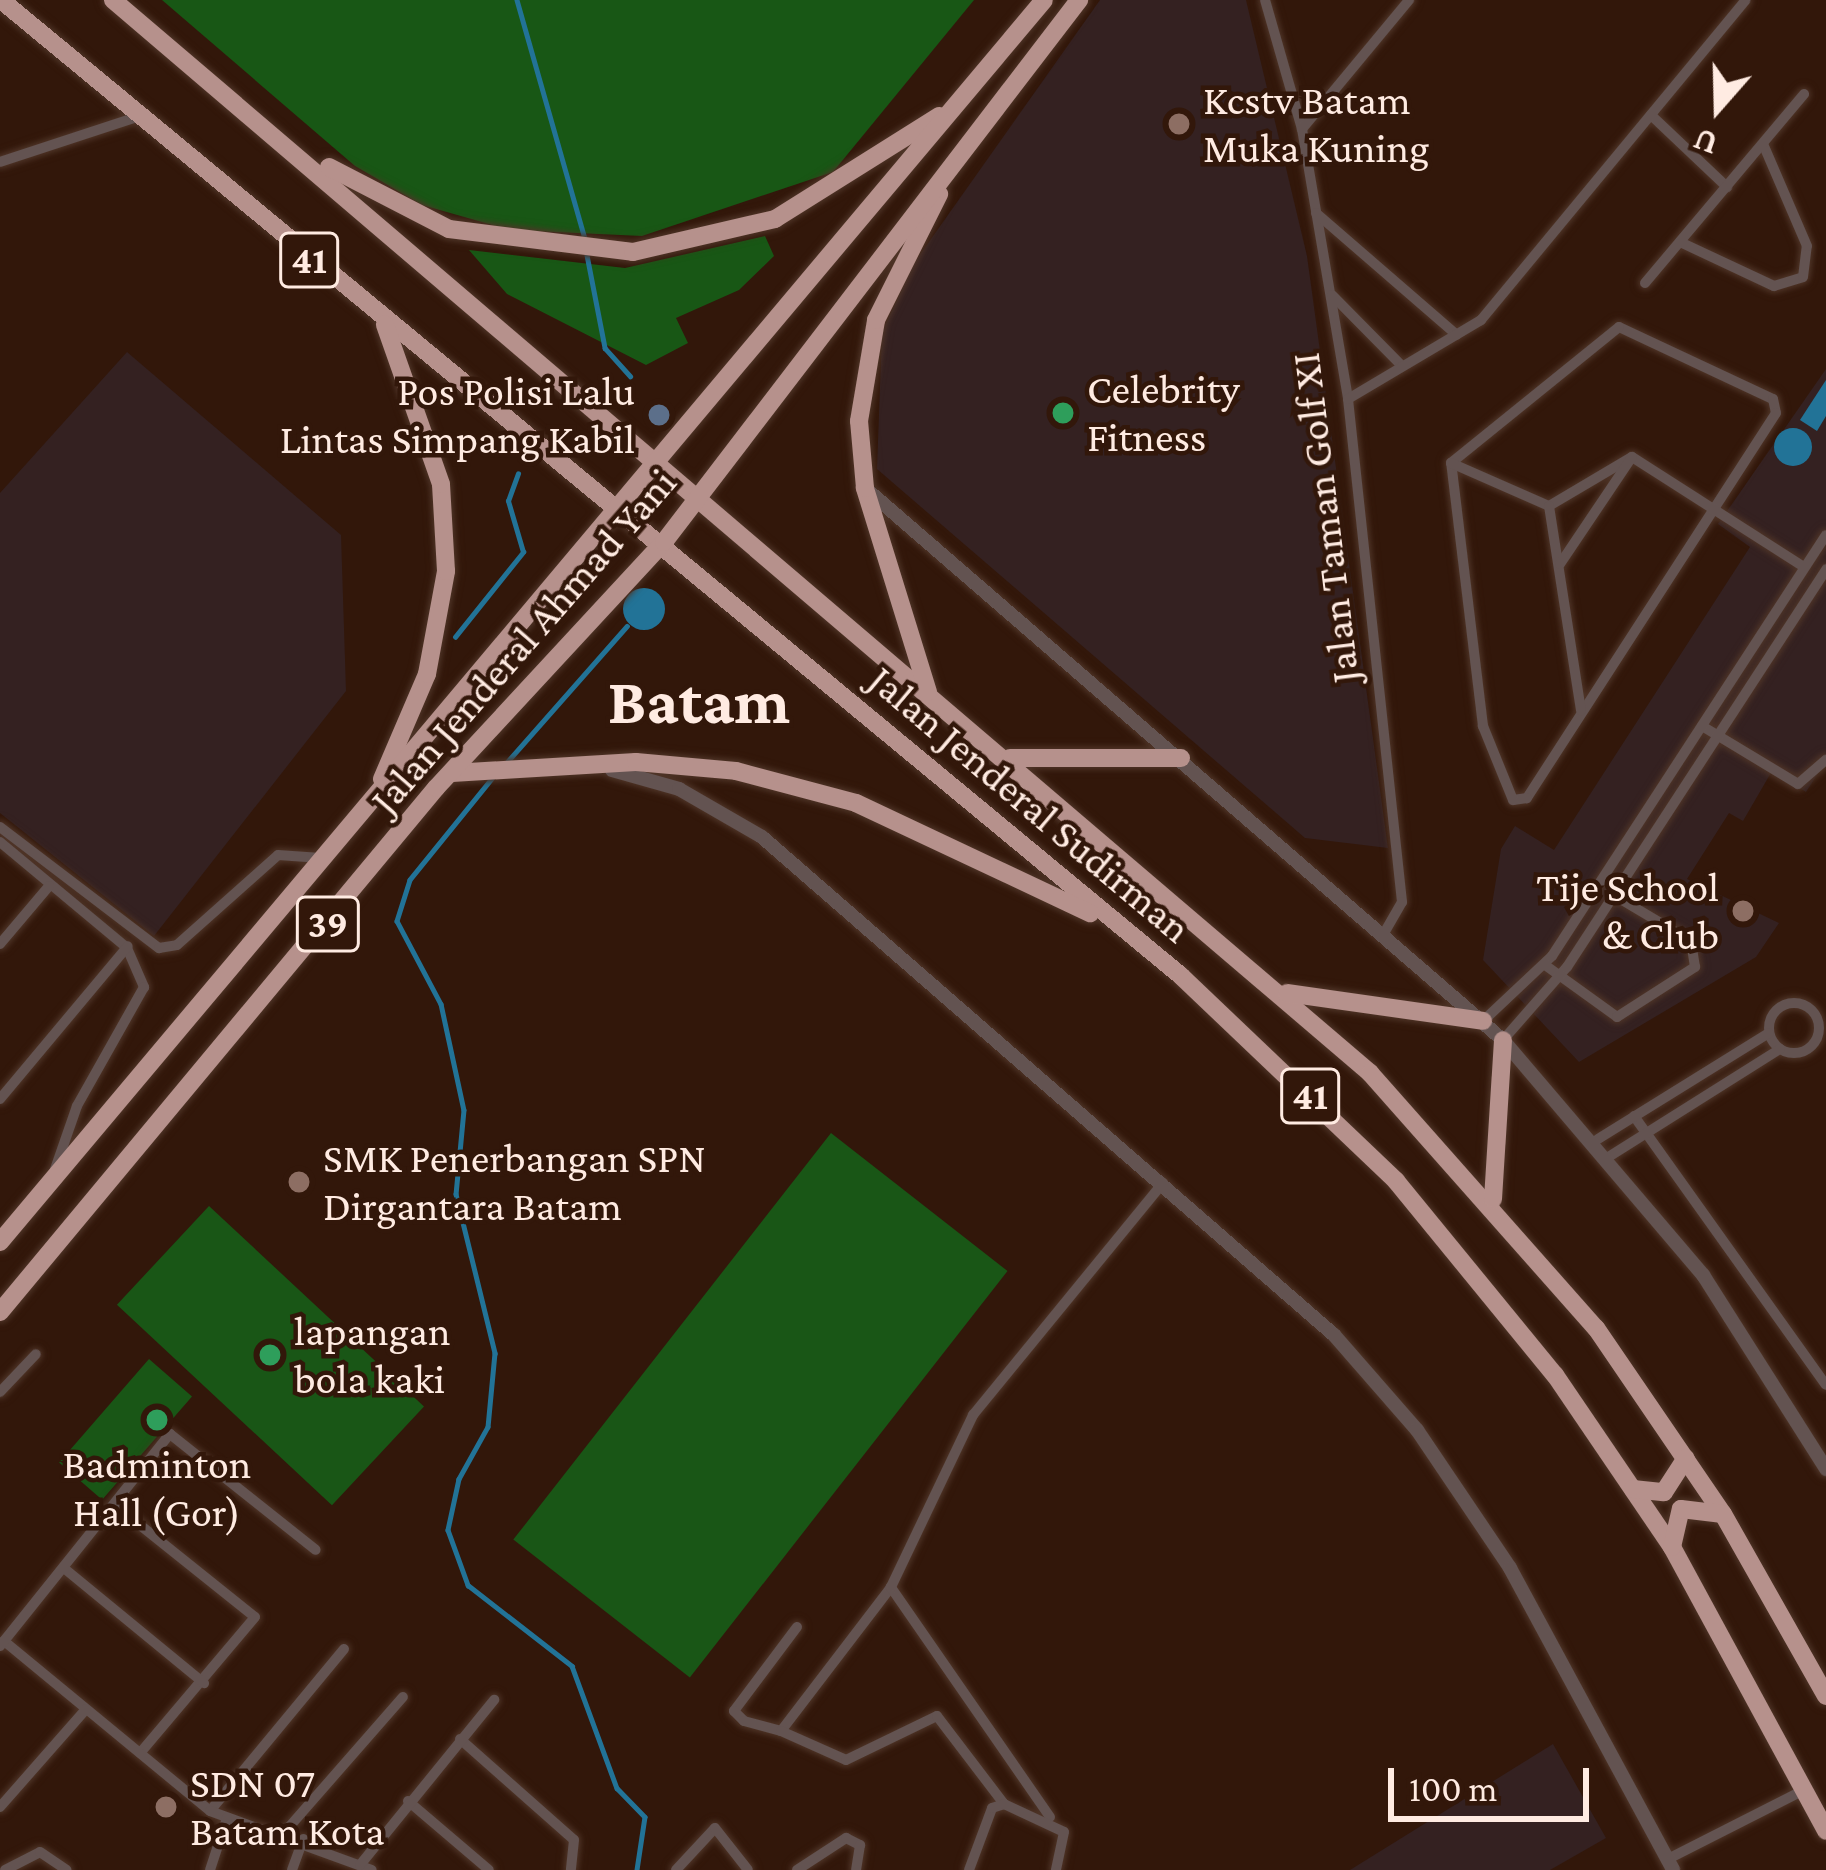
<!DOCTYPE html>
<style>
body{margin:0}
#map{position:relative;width:1826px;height:1870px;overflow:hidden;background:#32170a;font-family:"Crimson Pro",serif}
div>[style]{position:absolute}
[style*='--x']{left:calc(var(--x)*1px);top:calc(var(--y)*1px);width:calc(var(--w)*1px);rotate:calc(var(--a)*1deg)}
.commercial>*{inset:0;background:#342121}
.green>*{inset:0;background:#195616;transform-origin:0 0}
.forest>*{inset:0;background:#185715}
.water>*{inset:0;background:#227397}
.round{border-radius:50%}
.stream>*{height:4.5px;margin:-2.25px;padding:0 2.25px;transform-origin:2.25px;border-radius:2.25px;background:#227397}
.roads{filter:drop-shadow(0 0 3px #4f3528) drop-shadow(0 0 3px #4f3528)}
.minor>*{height:10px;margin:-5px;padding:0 5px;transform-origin:5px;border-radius:5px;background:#635351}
.minor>.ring{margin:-5px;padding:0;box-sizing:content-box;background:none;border:10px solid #635351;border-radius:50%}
.tertiary>*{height:14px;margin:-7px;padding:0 7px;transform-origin:7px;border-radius:7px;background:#635351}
.trunk>*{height:18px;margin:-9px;padding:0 9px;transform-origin:9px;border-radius:9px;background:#b6918c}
.dots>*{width:33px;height:33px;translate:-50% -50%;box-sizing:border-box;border:6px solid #32170a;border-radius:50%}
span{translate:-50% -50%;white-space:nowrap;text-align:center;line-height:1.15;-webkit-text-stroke:9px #32170a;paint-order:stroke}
.shield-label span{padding:3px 9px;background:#32170a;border:3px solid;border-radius:9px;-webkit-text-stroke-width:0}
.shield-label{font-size:39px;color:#ffebe2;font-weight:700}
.poi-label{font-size:42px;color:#ffebe2}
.left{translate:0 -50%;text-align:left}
.right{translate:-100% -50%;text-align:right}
.street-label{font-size:42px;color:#ffebe2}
.town-label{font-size:66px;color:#ffebe2;font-weight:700}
.north{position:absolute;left:1658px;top:48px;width:120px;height:120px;-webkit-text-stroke:9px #32170a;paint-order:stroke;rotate:200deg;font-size:33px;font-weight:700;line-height:48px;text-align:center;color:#ffebe2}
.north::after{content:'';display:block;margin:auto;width:42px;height:54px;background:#ffebe2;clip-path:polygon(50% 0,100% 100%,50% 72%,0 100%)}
.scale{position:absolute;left:1388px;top:1768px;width:201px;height:54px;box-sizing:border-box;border:6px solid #ffebe2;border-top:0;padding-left:15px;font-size:36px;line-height:42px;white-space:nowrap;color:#ffebe2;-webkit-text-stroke:9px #32170a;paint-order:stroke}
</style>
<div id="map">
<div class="commercial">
<i style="clip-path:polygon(1100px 0,1246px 0,1307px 256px,1388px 848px,1305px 838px,877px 469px,882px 332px,914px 263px)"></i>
<i style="clip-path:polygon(127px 352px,341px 535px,346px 691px,154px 936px,0 813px,0 493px)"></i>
<i style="clip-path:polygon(1826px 369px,1826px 761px,1806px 792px,1772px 771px,1743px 821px,1729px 813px,1687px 879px,1779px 923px,1756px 957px,1579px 1062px,1483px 960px,1501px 849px,1515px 826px,1554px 850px,1750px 547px,1718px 524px)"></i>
<i style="clip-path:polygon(1553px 1744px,1606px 1838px,1550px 1870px,1350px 1870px)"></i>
</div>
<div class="green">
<i style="left:831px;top:1133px;width:224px;height:516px;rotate:38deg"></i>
<i style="left:209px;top:1206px;width:294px;height:135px;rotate:43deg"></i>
<i style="left:149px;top:1359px;width:57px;height:137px;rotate:41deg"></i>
</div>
<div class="forest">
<i style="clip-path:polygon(162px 0,974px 0,833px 172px,642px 236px,510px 230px,422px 205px,355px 166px)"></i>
<i style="clip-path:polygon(765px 236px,774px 256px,739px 290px,676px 318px,688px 343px,646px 365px,507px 294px,469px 250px,625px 268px)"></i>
</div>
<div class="water">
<i style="clip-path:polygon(1826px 380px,1826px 416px,1817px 431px,1800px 420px)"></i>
<i class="round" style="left:1774px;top:428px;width:38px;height:38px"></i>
<i class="round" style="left:623px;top:588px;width:42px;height:42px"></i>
</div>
<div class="stream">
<i style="--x:517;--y:0;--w:248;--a:74.1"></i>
<i style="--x:587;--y:255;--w:95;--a:79"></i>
<i style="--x:605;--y:348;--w:38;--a:48"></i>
<i style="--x:455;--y:637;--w:109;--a:-51.3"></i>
<i style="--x:523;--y:552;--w:53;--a:-106.4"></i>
<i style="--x:508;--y:501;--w:29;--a:-70"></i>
<i style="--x:507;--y:762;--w:181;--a:-48.6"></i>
<i style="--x:495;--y:775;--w:135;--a:129"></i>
<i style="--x:410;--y:880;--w:43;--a:107.6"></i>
<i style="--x:397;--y:921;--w:94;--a:62.1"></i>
<i style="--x:441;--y:1004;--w:108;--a:77.8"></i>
<i style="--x:464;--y:1110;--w:84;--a:95.4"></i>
<i style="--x:456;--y:1194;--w:164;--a:76.2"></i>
<i style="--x:495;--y:1353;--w:74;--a:95.4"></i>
<i style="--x:488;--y:1427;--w:60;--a:119.1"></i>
<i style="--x:459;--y:1479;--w:52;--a:102.2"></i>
<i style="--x:448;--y:1530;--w:59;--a:70"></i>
<i style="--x:468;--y:1585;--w:132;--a:37.9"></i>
<i style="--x:572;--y:1666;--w:130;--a:69.8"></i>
<i style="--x:617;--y:1788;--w:40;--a:46"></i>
<i style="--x:645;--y:1817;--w:54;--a:98.6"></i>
</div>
<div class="roads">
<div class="minor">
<i style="--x:1265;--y:0;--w:134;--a:74"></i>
<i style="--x:1302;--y:129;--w:274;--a:80.3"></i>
<i style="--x:1348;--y:399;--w:506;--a:83.87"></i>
<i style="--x:1402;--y:902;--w:34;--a:120"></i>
<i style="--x:1651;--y:115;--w:105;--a:43.5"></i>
<i style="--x:1302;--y:129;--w:168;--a:-50.3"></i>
<i style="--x:0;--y:162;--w:144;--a:-18.2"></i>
<i style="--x:1316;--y:213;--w:186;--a:40.9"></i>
<i style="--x:1680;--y:242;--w:104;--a:25.1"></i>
<i style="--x:1774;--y:286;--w:30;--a:-17"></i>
<i style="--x:1803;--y:277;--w:31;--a:-83"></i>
<i style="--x:1807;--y:246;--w:111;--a:-113.3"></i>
<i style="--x:1645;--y:283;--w:247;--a:-49.9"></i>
<i style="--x:1332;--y:295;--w:98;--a:45.4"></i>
<i style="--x:1619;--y:327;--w:170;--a:25.1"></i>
<i style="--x:1773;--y:399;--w:14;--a:78"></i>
<i style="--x:1776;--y:413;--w:459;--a:122.9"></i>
<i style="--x:1527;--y:798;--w:14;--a:172"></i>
<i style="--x:1513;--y:800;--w:80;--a:-112.1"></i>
<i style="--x:1483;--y:726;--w:265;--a:-96.9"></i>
<i style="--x:1451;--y:463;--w:216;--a:-39"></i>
<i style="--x:1348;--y:399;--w:155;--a:-30.7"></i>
<i style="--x:1481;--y:320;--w:415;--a:-50.4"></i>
<i style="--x:1451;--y:463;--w:107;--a:23.7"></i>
<i style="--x:1549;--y:506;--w:96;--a:-30.6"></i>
<i style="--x:1632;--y:457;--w:204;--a:32.6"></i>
<i style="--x:1549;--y:506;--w:207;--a:81.1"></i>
<i style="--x:1560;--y:564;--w:129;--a:-56.1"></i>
<i style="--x:1702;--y:726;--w:112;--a:31.1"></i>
<i style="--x:1798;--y:784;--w:37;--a:-41"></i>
<i style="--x:0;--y:827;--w:200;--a:37.3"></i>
<i style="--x:159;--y:948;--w:18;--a:-9"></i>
<i style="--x:177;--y:945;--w:135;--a:-41.7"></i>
<i style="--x:278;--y:855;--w:43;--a:4"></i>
<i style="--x:0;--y:842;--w:165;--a:39.8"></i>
<i style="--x:127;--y:948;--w:43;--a:66.4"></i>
<i style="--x:144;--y:987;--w:137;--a:119.4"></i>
<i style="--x:77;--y:1106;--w:70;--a:109.2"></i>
<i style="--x:0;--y:944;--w:76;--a:-49.8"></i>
<i style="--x:1545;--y:965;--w:89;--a:35.8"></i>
<i style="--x:1617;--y:1017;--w:93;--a:-32.7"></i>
<i style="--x:1695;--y:967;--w:26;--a:-99"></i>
<i style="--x:1691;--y:941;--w:92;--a:-149.3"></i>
<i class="ring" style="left:1769px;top:1003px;width:40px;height:40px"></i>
<i style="--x:1483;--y:1021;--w:95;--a:-43.3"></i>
<i style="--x:1552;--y:956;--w:502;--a:-56.94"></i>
<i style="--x:1503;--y:1040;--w:97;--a:-48.8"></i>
<i style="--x:1567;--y:967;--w:475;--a:-56.9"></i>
<i style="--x:0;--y:1099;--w:199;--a:-50.1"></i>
<i style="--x:1634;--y:1116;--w:330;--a:54.5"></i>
<i style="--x:1598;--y:1139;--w:201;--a:-31.8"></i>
<i style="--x:1610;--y:1156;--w:201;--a:-32.2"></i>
<i style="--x:0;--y:1392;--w:52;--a:-46.5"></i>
<i style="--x:115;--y:1505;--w:179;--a:38.7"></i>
<i style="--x:255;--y:1617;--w:178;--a:130.2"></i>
<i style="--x:65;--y:1569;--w:180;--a:39.4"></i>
<i style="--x:797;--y:1627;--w:105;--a:126.9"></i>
<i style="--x:734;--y:1711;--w:14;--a:45"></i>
<i style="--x:744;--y:1721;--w:38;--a:15"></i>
<i style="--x:781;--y:1731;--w:181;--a:-52.6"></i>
<i style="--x:4;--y:1641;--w:267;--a:39.5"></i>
<i style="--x:0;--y:1646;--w:272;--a:-51.3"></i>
<i style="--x:170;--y:1434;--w:186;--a:38.5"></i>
<i style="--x:344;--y:1649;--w:210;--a:129.6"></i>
<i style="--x:210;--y:1811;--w:172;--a:20"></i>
<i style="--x:781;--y:1731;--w:71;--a:24"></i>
<i style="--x:846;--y:1760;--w:101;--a:-25.8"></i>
<i style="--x:937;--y:1716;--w:111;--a:52.7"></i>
<i style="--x:460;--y:1739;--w:152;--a:41.5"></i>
<i style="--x:574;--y:1840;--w:30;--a:96"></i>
<i style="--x:408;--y:1801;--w:106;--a:40.4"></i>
<i style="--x:0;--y:1807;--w:130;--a:-48.7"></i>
<i style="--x:1050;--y:1817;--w:280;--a:-124.7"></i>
<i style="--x:891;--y:1587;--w:191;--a:-64.5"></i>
<i style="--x:973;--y:1415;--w:300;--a:-50.7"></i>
<i style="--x:283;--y:1834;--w:182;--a:-48.8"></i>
<i style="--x:1668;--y:1859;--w:153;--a:-26.9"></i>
<i style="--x:360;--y:1865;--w:213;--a:-50.9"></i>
<i style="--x:5;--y:1870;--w:39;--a:-27"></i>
<i style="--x:40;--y:1852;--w:32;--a:34"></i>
<i style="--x:210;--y:1870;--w:55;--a:-71.9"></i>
<i style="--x:292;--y:1870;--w:33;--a:-70"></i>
<i style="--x:676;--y:1870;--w:57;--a:-47.1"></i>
<i style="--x:715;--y:1828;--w:53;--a:51.8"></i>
<i style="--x:797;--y:1870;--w:59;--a:-33.1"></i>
<i style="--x:846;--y:1838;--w:16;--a:27"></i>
<i style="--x:860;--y:1845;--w:25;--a:99"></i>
<i style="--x:969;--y:1870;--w:66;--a:-69.6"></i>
<i style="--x:992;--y:1808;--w:13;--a:-18"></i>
<i style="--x:1004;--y:1804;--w:66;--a:25"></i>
<i style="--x:1064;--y:1832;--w:39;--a:102"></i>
</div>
<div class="tertiary">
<i style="--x:865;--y:488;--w:844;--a:40.87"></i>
<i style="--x:1503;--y:1040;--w:309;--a:49.6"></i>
<i style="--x:1703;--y:1275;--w:230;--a:57.6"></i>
<i style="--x:612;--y:770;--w:70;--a:15.8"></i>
<i style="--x:679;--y:789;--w:96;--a:30"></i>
<i style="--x:762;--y:837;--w:758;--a:41.04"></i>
<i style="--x:1334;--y:1335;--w:126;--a:48.9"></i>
<i style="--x:1417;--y:1430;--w:166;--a:56"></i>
<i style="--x:1510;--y:1568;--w:343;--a:61.6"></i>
</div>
<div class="trunk">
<i style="--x:1;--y:0;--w:1531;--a:39.59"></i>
<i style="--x:1181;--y:976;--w:297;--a:43.6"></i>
<i style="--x:1396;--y:1181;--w:251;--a:50.7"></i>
<i style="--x:1555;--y:1375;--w:208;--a:55.8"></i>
<i style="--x:1672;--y:1547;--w:323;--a:61.5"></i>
<i style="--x:113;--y:0;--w:1653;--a:40.48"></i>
<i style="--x:1370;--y:1073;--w:341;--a:48.5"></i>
<i style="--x:1596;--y:1328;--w:225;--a:55.7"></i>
<i style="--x:1723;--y:1514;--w:209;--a:60.5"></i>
<i style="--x:329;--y:167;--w:135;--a:27.3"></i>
<i style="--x:449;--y:229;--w:185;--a:7.1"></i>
<i style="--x:633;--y:252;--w:146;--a:-13.1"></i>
<i style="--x:775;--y:219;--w:194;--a:-32.1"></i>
<i style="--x:928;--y:692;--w:214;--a:-107.2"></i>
<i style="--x:865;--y:488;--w:67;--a:-95.1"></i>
<i style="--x:859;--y:421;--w:102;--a:-80.4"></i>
<i style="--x:876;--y:320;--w:141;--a:-63.4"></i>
<i style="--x:1010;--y:758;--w:171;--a:0"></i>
<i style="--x:452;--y:773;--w:184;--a:-3.4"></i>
<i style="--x:636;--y:762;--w:100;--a:5.1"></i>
<i style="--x:736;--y:771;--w:124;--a:14.9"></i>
<i style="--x:856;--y:803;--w:259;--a:25.2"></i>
<i style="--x:382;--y:779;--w:114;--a:-66.8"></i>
<i style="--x:427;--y:674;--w:105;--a:-79.5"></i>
<i style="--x:446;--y:571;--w:87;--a:-93.3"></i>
<i style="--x:441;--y:484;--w:169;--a:-109.4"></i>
<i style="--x:1287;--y:993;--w:198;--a:8.1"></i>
<i style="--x:1493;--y:1199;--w:159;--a:-86.4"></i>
<i style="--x:0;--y:1242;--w:1622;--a:-49.95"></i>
<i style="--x:0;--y:1312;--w:682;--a:-50.24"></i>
<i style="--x:436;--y:788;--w:335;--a:-47.2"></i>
<i style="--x:664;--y:542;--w:683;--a:-52.56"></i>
<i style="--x:1633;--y:1489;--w:31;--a:6"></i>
<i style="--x:1664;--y:1492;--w:40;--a:-57.1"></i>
<i style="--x:1672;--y:1547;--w:39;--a:-77"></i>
<i style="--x:1681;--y:1509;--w:42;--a:6.8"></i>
</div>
</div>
<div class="dots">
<i style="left:1179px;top:124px;background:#8d6e63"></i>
<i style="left:1063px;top:413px;background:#2e9e5b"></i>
<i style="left:659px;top:415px;background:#5c6f8a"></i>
<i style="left:1743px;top:911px;background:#8d6e63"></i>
<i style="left:299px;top:1182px;background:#8d6e63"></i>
<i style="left:270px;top:1355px;background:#2e9e5b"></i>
<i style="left:157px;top:1420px;background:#2e9e5b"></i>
<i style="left:166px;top:1807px;background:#8d6e63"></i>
</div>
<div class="shield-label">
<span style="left:309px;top:260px">41</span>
<span style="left:328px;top:924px">39</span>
<span style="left:1310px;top:1096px">41</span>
</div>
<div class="poi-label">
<span class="left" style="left:1203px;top:124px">Kcstv Batam<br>Muka Kuning</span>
<span class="left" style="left:1087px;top:413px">Celebrity<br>Fitness</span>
<span class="right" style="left:635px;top:415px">Pos Polisi Lalu<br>Lintas Simpang Kabil</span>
<span class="right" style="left:1719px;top:911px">Tije School<br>&amp; Club</span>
<span class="left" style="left:323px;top:1182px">SMK Penerbangan SPN<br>Dirgantara Batam</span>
<span class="left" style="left:294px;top:1355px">lapangan<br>bola kaki</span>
<span style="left:157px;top:1488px">Badminton<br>Hall (Gor)</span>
<span class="left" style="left:190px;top:1807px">SDN 07<br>Batam Kota</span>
</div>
<div class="street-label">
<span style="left:1325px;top:518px;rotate:-97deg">Jalan Taman Golf XI</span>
<span style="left:523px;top:641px;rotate:-49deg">Jalan Jenderal Ahmad Yani</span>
<span style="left:1030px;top:804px;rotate:40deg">Jalan Jenderal Sudirman</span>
</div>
<div class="town-label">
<span style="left:699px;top:701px">Batam</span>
</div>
<div class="north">U</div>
<div class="scale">100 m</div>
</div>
